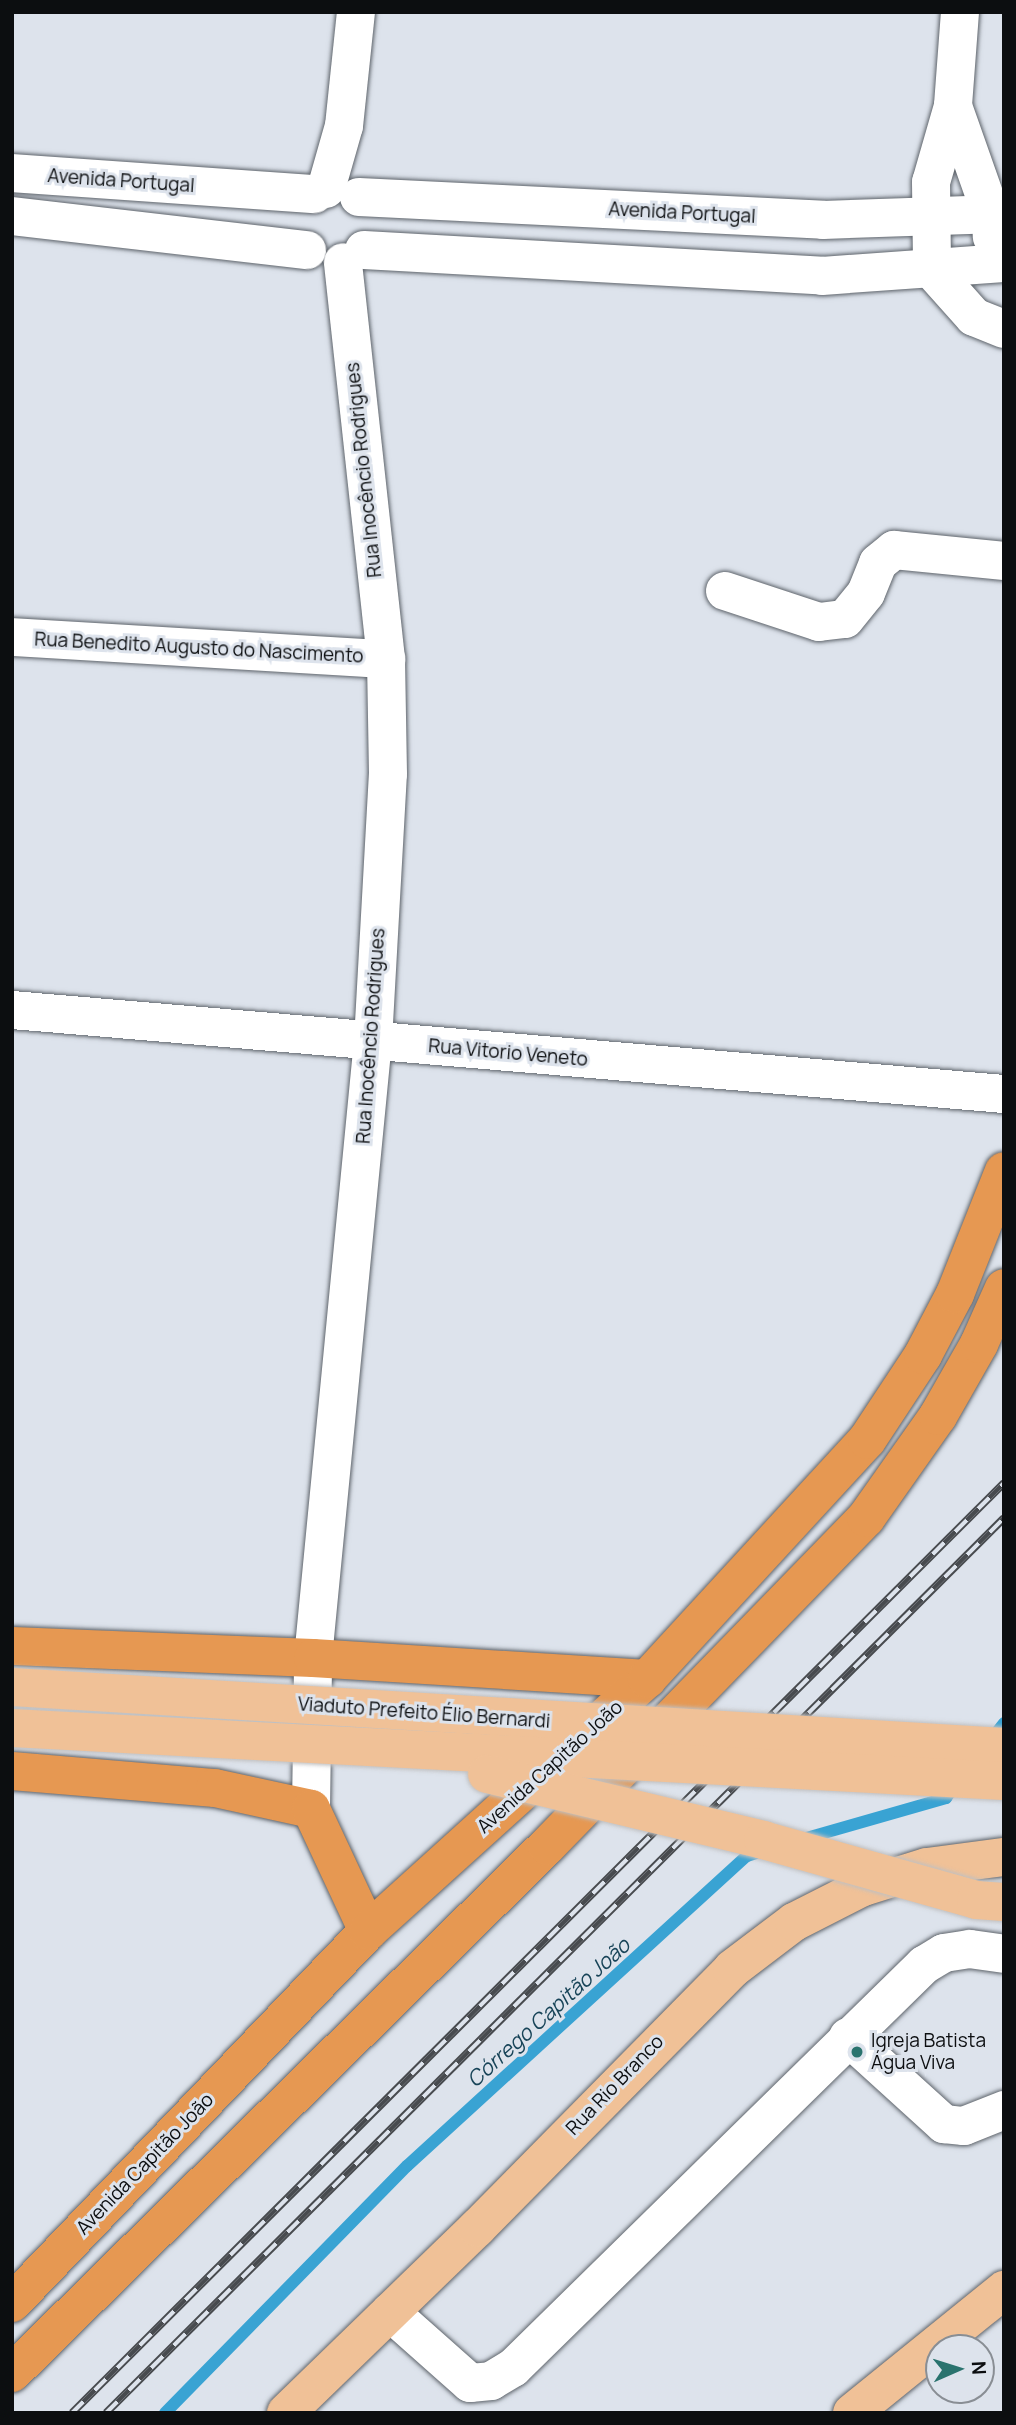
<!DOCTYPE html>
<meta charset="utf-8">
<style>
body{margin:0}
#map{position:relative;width:1016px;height:2425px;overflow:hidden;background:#dde3ec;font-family:Manrope,sans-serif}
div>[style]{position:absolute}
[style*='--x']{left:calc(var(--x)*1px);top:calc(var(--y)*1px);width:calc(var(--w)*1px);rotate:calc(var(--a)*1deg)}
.stream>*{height:12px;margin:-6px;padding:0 6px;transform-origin:6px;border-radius:6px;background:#39a3d3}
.roads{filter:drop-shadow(0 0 2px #5e646b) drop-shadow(0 0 2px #5e646b)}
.minor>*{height:38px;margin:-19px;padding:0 19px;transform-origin:19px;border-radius:19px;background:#fff}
.major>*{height:38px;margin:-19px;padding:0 19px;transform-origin:19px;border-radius:19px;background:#f0c197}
.highway>*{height:38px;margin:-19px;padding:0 19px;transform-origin:19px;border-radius:19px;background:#e69852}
.rail>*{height:8px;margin-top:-4px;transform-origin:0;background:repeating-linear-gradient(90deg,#dde3ec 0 16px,#484b4f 0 32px);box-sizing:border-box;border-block:2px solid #484b4f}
.bridges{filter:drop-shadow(0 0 2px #c0c0c1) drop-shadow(0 0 2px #c0c0c1)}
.major-bridge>*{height:38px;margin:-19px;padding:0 19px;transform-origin:19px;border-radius:19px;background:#f0c197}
.dots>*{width:19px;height:19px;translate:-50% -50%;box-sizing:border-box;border:4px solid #dde3ec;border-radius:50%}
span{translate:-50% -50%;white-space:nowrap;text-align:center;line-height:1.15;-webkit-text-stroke:6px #dde3ec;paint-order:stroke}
.street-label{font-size:19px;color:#0c0e10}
.poi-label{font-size:19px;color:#0c0e10}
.left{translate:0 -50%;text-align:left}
.water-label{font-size:21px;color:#184458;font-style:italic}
.frame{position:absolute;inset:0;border:14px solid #0c0e10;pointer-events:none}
.north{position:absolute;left:925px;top:2334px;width:70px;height:70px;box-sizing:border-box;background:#dde3ec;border:2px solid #898e94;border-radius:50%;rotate:87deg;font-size:19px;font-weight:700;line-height:28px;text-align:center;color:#0c0e10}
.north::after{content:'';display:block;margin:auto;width:24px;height:32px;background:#2a736e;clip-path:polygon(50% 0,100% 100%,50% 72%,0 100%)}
</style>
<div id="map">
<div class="stream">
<i style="--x:990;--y:1741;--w:23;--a:-52"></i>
<i style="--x:803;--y:1839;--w:149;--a:-16"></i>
<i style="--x:946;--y:1798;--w:16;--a:-55"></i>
<i style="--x:165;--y:2413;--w:346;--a:-45.6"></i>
<i style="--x:407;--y:2166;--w:460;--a:-42.4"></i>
<i style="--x:747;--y:1856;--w:16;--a:-18"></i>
</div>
<div class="roads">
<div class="minor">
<i style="--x:960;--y:12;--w:94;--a:94.3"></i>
<i style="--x:953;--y:106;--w:79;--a:106.1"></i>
<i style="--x:931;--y:182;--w:88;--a:89.3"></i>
<i style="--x:932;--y:270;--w:63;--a:48.2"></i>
<i style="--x:974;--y:317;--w:32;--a:22"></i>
<i style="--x:953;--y:106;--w:114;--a:70.6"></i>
<i style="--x:991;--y:214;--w:23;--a:88"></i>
<i style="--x:12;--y:173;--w:303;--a:4"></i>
<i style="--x:326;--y:189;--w:66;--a:-74.1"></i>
<i style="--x:344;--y:126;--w:115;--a:-84"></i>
<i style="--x:359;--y:197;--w:465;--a:2.8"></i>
<i style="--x:823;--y:220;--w:168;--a:-2"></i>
<i style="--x:991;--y:214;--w:14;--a:17"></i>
<i style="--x:12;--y:216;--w:297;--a:6.6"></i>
<i style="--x:364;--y:250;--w:459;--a:3.2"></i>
<i style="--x:822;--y:276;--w:182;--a:-4.1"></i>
<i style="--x:725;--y:591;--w:99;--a:18.3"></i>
<i style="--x:819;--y:622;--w:26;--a:-7"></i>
<i style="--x:845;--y:619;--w:33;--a:-51"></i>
<i style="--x:866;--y:593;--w:32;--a:-68"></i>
<i style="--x:878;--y:563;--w:21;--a:-39"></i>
<i style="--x:894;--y:550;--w:111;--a:5.7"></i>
<i style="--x:12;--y:637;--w:375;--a:3.4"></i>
<i style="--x:12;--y:1010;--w:996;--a:4.84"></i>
<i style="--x:311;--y:1809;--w:151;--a:-89.2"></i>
<i style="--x:313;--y:1658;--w:620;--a:-84.45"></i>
<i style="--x:373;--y:1041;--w:267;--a:-86.8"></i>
<i style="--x:388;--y:774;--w:115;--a:-91"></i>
<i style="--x:386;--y:659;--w:399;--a:-96.2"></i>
<i style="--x:848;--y:2037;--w:130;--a:42.2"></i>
<i style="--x:944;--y:2124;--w:20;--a:6"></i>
<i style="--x:964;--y:2126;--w:43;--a:-21.8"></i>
<i style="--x:390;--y:2312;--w:107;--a:41.6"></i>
<i style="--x:470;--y:2383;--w:21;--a:-5"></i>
<i style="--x:491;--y:2381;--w:26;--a:-31"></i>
<i style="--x:513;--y:2368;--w:576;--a:-44.44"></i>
<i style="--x:924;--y:1965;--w:23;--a:-31"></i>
<i style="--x:944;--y:1953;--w:26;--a:-9"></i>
<i style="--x:970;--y:1949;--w:34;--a:8"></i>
</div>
<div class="major">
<i style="--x:286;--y:2413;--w:266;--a:-44.1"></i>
<i style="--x:477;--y:2228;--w:363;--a:-45.4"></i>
<i style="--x:732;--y:1969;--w:78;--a:-37.2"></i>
<i style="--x:794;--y:1922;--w:77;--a:-26.9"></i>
<i style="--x:863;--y:1887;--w:67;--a:-17.4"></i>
<i style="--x:927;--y:1867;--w:78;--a:-7.4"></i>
<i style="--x:852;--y:2413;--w:196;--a:-39"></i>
</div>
<div class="highway">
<i style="--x:12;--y:1646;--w:301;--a:2.3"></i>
<i style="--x:313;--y:1658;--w:335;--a:3.6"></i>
<i style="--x:12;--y:1771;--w:204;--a:4.8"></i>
<i style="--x:215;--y:1788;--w:98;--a:12.3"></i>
<i style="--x:311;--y:1809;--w:135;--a:65"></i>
<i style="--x:12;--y:2303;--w:515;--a:-46.26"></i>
<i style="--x:368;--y:1931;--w:376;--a:-42.1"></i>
<i style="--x:647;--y:1679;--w:325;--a:-47.4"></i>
<i style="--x:867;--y:1440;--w:102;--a:-56.6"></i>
<i style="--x:923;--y:1355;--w:69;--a:-62.3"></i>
<i style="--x:955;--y:1294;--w:132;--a:-68.3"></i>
<i style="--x:12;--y:2373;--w:751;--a:-44.57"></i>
<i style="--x:547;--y:1846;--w:458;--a:-45.8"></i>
<i style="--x:866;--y:1518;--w:125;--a:-54.8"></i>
<i style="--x:938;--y:1416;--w:83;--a:-60.3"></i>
<i style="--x:979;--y:1344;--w:61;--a:-65.9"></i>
</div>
</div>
<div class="rail">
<i style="--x:72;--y:2413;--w:1317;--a:-44.94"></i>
<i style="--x:106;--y:2413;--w:1268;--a:-44.9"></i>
</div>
<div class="bridges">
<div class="major-bridge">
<i style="--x:12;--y:1687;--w:994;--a:3.46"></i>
<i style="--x:12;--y:1728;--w:993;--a:3.06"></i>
<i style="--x:487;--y:1774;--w:284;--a:13.4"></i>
<i style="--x:763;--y:1840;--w:221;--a:15.7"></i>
<i style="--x:976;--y:1900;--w:28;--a:4"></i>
</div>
</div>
<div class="dots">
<i style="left:857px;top:2052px;background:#2a736e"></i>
</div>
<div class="street-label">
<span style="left:121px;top:181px;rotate:4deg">Avenida Portugal</span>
<span style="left:682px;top:213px;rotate:3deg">Avenida Portugal</span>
<span style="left:364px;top:470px;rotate:-96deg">Rua Inocêncio Rodrigues</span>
<span style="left:199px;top:648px;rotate:3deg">Rua Benedito Augusto do Nascimento</span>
<span style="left:371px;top:1036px;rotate:-86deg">Rua Inocêncio Rodrigues</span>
<span style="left:508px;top:1053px;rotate:5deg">Rua Vitorio Veneto</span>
<span style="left:424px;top:1713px;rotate:4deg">Viaduto Prefeito Élio Bernardi</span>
<span style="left:550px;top:1767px;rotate:-42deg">Avenida Capitão João</span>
<span style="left:615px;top:2085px;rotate:-46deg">Rua Rio Branco</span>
<span style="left:145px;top:2164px;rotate:-46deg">Avenida Capitão João</span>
</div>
<div class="poi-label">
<span class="left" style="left:871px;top:2052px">Igreja Batista<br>Água Viva</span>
</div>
<div class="water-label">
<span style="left:548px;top:2012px;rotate:-42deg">Córrego Capitão João</span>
</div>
<div class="frame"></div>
<div class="north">N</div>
</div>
